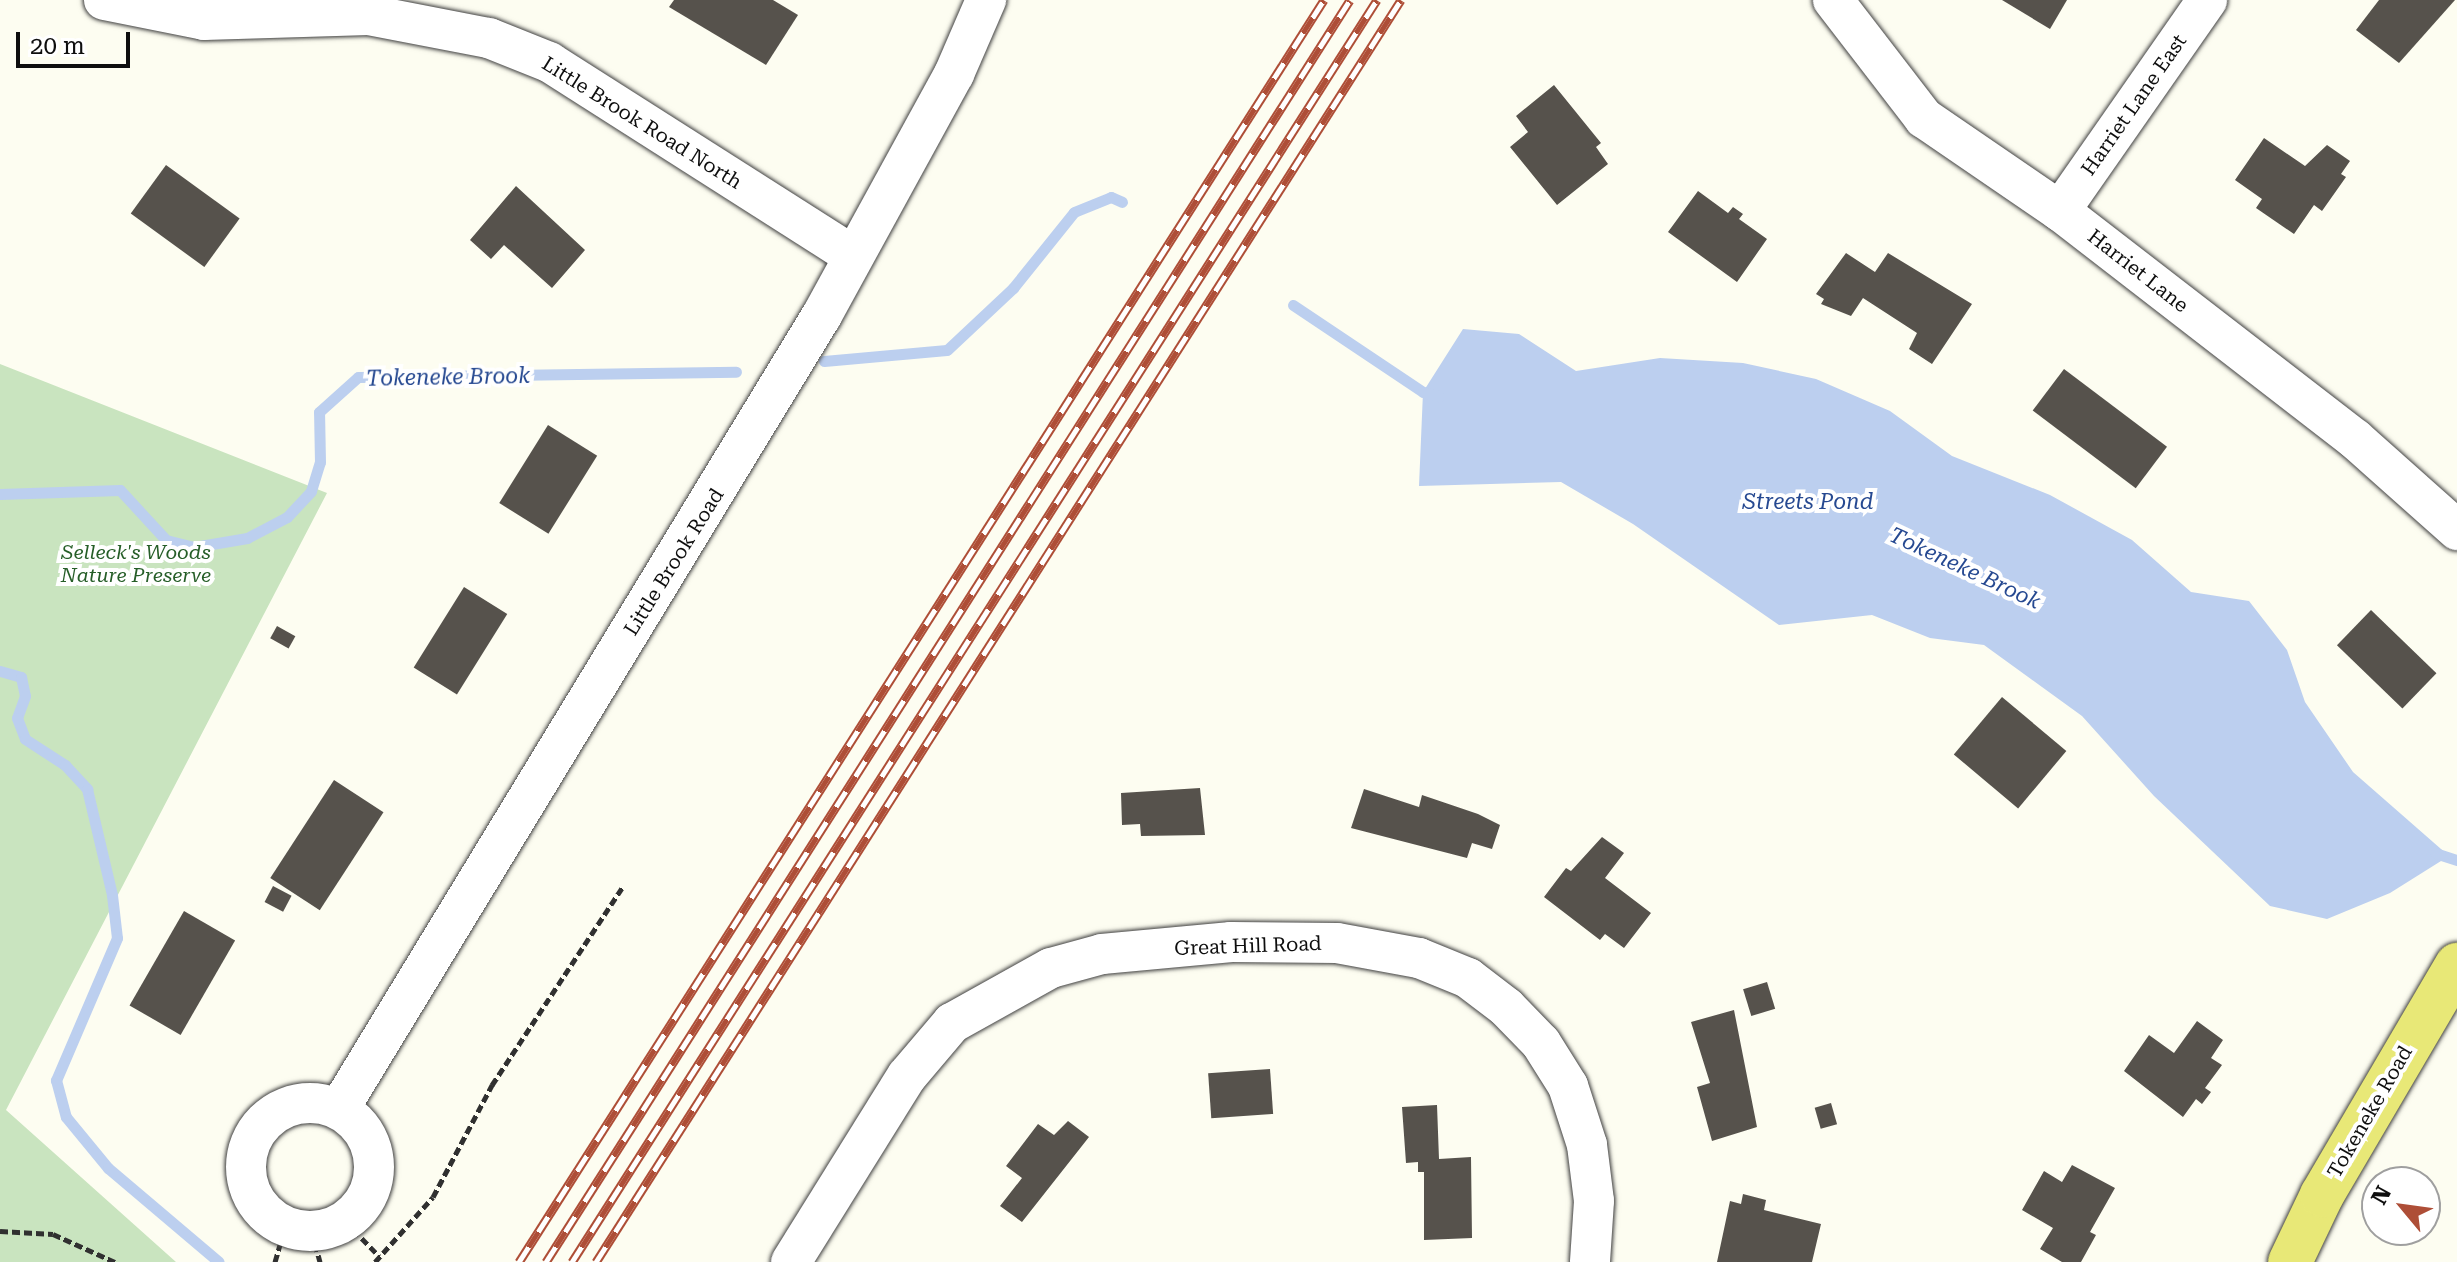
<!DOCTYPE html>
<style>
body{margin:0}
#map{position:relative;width:2457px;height:1262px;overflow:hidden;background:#fdfdf1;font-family:"Roboto Serif",serif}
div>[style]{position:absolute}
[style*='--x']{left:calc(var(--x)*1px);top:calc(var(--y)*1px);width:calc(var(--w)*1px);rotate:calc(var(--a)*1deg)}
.green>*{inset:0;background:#c9e4bf}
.water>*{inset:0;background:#bccfef}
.stream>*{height:11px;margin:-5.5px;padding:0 5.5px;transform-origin:5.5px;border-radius:5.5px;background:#bccfef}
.building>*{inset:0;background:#56524c;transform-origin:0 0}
.path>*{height:5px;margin-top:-2.5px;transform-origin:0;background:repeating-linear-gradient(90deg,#303030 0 8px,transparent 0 12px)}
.roads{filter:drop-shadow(0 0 2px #414141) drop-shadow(0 0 2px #414141)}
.minor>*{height:40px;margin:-20px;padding:0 20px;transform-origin:20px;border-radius:20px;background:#fff}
.minor>.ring{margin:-20px;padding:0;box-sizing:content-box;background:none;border:40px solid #fff;border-radius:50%}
.major>*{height:44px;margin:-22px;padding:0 22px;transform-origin:22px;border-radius:22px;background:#e8e877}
.rail>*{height:9px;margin-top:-4.5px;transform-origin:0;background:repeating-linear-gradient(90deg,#fff 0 18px,#ae4e37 0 36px);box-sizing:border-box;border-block:2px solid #ae4e37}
span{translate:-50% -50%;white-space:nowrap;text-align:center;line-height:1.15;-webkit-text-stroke:8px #fff;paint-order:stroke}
.street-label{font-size:20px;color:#0e0e0e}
.park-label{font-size:20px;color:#265e28;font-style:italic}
.water-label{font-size:22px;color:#264991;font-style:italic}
.north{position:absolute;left:2361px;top:1166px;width:80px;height:80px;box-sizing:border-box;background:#fff;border:2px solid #9f9f9f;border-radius:50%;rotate:299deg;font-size:22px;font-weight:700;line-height:32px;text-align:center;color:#0e0e0e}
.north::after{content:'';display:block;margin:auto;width:28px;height:36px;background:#ae4e37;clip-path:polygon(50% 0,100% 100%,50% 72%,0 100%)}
.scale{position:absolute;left:16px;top:32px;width:114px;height:36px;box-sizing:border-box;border:4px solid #0e0e0e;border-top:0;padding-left:10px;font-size:24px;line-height:28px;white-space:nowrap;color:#0e0e0e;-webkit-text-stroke:6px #fff;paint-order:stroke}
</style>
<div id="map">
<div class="green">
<i style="clip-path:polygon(0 364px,327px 493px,6px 1110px,176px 1262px,0 1262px)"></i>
</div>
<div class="water">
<i style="clip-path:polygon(1463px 329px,1519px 334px,1576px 371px,1660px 358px,1743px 363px,1816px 379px,1890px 411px,1952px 456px,2050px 495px,2132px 540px,2191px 592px,2249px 601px,2287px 650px,2305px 702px,2353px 772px,2449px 856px,2390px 893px,2327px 919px,2270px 906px,2154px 796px,2082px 716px,1984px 645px,1930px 638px,1872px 615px,1779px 625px,1633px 524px,1561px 482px,1419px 486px,1423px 392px)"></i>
</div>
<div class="stream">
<i style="--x:1293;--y:305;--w:156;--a:33.8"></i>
<i style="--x:1423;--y:392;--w:16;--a:15"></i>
<i style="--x:824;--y:361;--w:123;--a:-5.1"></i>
<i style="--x:947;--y:350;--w:91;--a:-43.2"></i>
<i style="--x:1013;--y:288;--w:97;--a:-51.2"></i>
<i style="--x:1074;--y:212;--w:40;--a:-22"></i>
<i style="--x:1111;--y:197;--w:12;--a:24"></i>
<i style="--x:0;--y:494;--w:120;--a:-1.9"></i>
<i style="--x:120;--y:490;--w:68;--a:47.4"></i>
<i style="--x:166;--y:540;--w:29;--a:14"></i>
<i style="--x:194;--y:547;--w:54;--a:-9.6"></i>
<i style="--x:247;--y:538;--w:45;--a:-27.7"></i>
<i style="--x:287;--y:517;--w:35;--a:-47"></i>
<i style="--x:311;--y:491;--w:30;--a:-73"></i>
<i style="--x:320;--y:462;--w:50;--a:-91.1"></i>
<i style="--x:319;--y:412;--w:52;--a:-41.9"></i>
<i style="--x:358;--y:377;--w:378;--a:-0.8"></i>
<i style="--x:0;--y:671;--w:22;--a:16"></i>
<i style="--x:21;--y:677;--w:19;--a:78"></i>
<i style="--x:25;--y:696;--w:23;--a:110"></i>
<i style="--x:17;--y:718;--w:22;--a:69"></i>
<i style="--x:25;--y:739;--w:48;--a:33"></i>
<i style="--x:65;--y:765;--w:33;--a:47"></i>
<i style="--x:87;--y:789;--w:109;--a:76.7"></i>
<i style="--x:112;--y:895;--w:43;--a:83.4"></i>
<i style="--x:117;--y:938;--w:155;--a:113.2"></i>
<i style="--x:56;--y:1080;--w:38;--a:75"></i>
<i style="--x:66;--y:1117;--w:66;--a:50.5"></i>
<i style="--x:108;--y:1168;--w:145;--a:40.3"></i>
<i style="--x:2435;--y:853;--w:23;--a:18"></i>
</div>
<div class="building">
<i style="clip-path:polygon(674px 0,773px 0,798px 15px,766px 65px,669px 7px)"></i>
<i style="clip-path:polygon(2002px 0,2067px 0,2050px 29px)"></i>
<i style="clip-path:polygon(2379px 0,2455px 0,2399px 63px,2356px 30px)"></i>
<i style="clip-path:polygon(1554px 85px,1601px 143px,1596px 147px,1608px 164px,1557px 205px,1510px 147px,1528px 132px,1516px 116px)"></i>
<i style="clip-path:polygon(2264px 138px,2305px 166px,2327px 145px,2350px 161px,2341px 174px,2346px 177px,2322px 211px,2314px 205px,2294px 234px,2256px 208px,2262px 199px,2235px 180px)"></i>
<i style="left:166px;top:165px;width:91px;height:60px;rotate:36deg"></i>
<i style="clip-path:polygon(516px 186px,585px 250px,552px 288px,504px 245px,491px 259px,470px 240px)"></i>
<i style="clip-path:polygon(1698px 191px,1728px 213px,1733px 207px,1743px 214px,1739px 219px,1767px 239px,1737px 282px,1668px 232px)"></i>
<i style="clip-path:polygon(1846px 253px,1875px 272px,1888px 253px,1972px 304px,1932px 364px,1909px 349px,1917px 333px,1863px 298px,1851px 316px,1821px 304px,1824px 299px,1816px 294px)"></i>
<i style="left:2064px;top:369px;width:129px;height:52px;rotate:37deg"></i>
<i style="left:548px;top:425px;width:58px;height:92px;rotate:32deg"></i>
<i style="left:464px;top:587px;width:51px;height:95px;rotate:32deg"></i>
<i style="left:2371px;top:610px;width:91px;height:49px;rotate:44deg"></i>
<i style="left:277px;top:626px;width:21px;height:14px;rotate:29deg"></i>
<i style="left:2002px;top:697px;width:84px;height:75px;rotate:40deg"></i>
<i style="left:334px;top:780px;width:59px;height:117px;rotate:33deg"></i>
<i style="clip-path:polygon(1200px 788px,1205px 835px,1141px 836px,1140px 824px,1122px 825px,1121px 793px)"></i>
<i style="clip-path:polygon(1364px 789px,1419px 807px,1422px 795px,1478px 814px,1500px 825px,1492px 849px,1472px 843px,1467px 858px,1351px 828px)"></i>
<i style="clip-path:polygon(1602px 837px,1624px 853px,1605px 878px,1651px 913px,1624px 948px,1605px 934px,1600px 940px,1544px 897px,1566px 868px,1571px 871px)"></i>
<i style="left:273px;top:886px;width:21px;height:18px;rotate:28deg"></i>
<i style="left:184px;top:911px;width:59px;height:109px;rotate:30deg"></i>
<i style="left:1767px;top:982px;width:28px;height:25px;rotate:73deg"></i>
<i style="clip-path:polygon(1734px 1010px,1757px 1127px,1712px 1141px,1697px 1087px,1710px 1083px,1691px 1022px)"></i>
<i style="clip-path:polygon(2197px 1021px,2223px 1040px,2211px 1058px,2222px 1065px,2205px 1088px,2211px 1092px,2202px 1104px,2196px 1099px,2183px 1117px,2124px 1071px,2149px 1035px,2174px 1053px)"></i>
<i style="left:1270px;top:1069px;width:45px;height:62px;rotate:86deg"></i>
<i style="left:1831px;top:1103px;width:22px;height:17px;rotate:74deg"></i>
<i style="clip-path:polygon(1437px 1105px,1439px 1159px,1471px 1157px,1472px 1238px,1424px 1240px,1424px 1172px,1418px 1172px,1418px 1162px,1406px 1163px,1402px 1107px)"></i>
<i style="clip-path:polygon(1068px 1121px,1089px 1137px,1022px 1222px,1000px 1206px,1022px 1178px,1006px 1166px,1038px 1124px,1054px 1135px)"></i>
<i style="clip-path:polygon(2072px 1165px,2115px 1188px,2090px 1232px,2096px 1235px,2081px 1262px,2062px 1262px,2040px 1249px,2053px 1228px,2022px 1210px,2044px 1171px,2062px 1182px)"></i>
<i style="clip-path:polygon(1743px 1194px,1766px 1200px,1764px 1210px,1821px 1224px,1812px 1262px,1717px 1262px,1730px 1201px,1741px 1204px)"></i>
</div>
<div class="path">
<i style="--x:345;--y:1221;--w:49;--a:45.8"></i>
<i style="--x:0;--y:1231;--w:53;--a:3.2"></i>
<i style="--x:53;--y:1234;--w:68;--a:24.3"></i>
<i style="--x:312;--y:1232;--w:31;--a:75"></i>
<i style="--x:275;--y:1262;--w:36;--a:-74"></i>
<i style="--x:375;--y:1262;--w:87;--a:-48.3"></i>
<i style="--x:433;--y:1197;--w:127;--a:-62.2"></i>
<i style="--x:492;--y:1085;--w:238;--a:-56.6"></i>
</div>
<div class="roads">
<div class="minor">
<i style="--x:104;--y:0;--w:102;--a:11.3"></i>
<i style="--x:204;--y:20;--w:165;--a:-1.7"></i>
<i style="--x:369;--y:15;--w:122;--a:10.9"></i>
<i style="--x:489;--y:38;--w:65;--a:21.8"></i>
<i style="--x:549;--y:62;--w:361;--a:32.5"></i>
<i style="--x:1833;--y:0;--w:149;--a:52.4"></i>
<i style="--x:1924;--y:118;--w:165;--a:34.4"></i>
<i style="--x:2060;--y:211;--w:373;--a:37.7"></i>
<i style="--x:2355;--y:439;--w:137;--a:41.7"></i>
<i style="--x:2060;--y:211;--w:257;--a:-55.1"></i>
<i class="ring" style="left:246px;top:1103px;width:88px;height:88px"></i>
<i style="--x:339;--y:1109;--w:929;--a:-58.69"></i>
<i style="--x:822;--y:315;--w:275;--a:-61.3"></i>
<i style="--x:954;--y:74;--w:81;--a:-66.6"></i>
<i style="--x:791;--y:1262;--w:219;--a:-58.1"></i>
<i style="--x:907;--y:1076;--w:70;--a:-49.7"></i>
<i style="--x:952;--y:1023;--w:113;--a:-29.1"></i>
<i style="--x:1051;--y:968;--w:53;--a:-15.4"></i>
<i style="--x:1102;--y:954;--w:130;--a:-5.3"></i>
<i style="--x:1231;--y:942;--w:106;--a:0.5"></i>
<i style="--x:1337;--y:943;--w:83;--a:10.4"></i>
<i style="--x:1419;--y:958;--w:53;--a:22.2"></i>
<i style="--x:1468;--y:978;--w:48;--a:37.3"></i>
<i style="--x:1506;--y:1007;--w:50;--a:45.8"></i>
<i style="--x:1541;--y:1043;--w:51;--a:57.9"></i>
<i style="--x:1568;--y:1086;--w:62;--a:72.1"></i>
<i style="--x:1587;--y:1145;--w:56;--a:82.9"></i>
<i style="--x:1594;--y:1201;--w:61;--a:93.8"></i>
</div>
<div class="major">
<i style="--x:2290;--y:1262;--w:74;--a:-64.5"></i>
<i style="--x:2322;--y:1195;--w:267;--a:-59.6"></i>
</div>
</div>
<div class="rail">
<i style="--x:519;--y:1262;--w:1497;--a:-57.47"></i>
<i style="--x:546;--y:1262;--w:1496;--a:-57.5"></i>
<i style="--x:572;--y:1262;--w:1497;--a:-57.47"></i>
<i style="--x:596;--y:1262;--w:1497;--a:-57.47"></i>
</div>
<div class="street-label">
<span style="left:2134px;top:105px;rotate:-55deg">Harriet Lane East</span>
<span style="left:642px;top:123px;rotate:32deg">Little Brook Road North</span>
<span style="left:2138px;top:271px;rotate:38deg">Harriet Lane</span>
<span style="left:674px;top:562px;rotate:-58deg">Little Brook Road</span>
<span style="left:1248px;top:946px;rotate:-2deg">Great Hill Road</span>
<span style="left:2370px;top:1112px;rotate:-60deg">Tokeneke Road</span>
</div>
<div class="park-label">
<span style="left:136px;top:564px">Selleck's Woods<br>Nature Preserve</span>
</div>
<div class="water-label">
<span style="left:448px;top:377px;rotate:-1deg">Tokeneke Brook</span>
<span style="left:1808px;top:502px">Streets Pond</span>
<span style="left:1965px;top:568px;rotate:25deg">Tokeneke Brook</span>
</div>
<div class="north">N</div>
<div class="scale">20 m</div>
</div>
